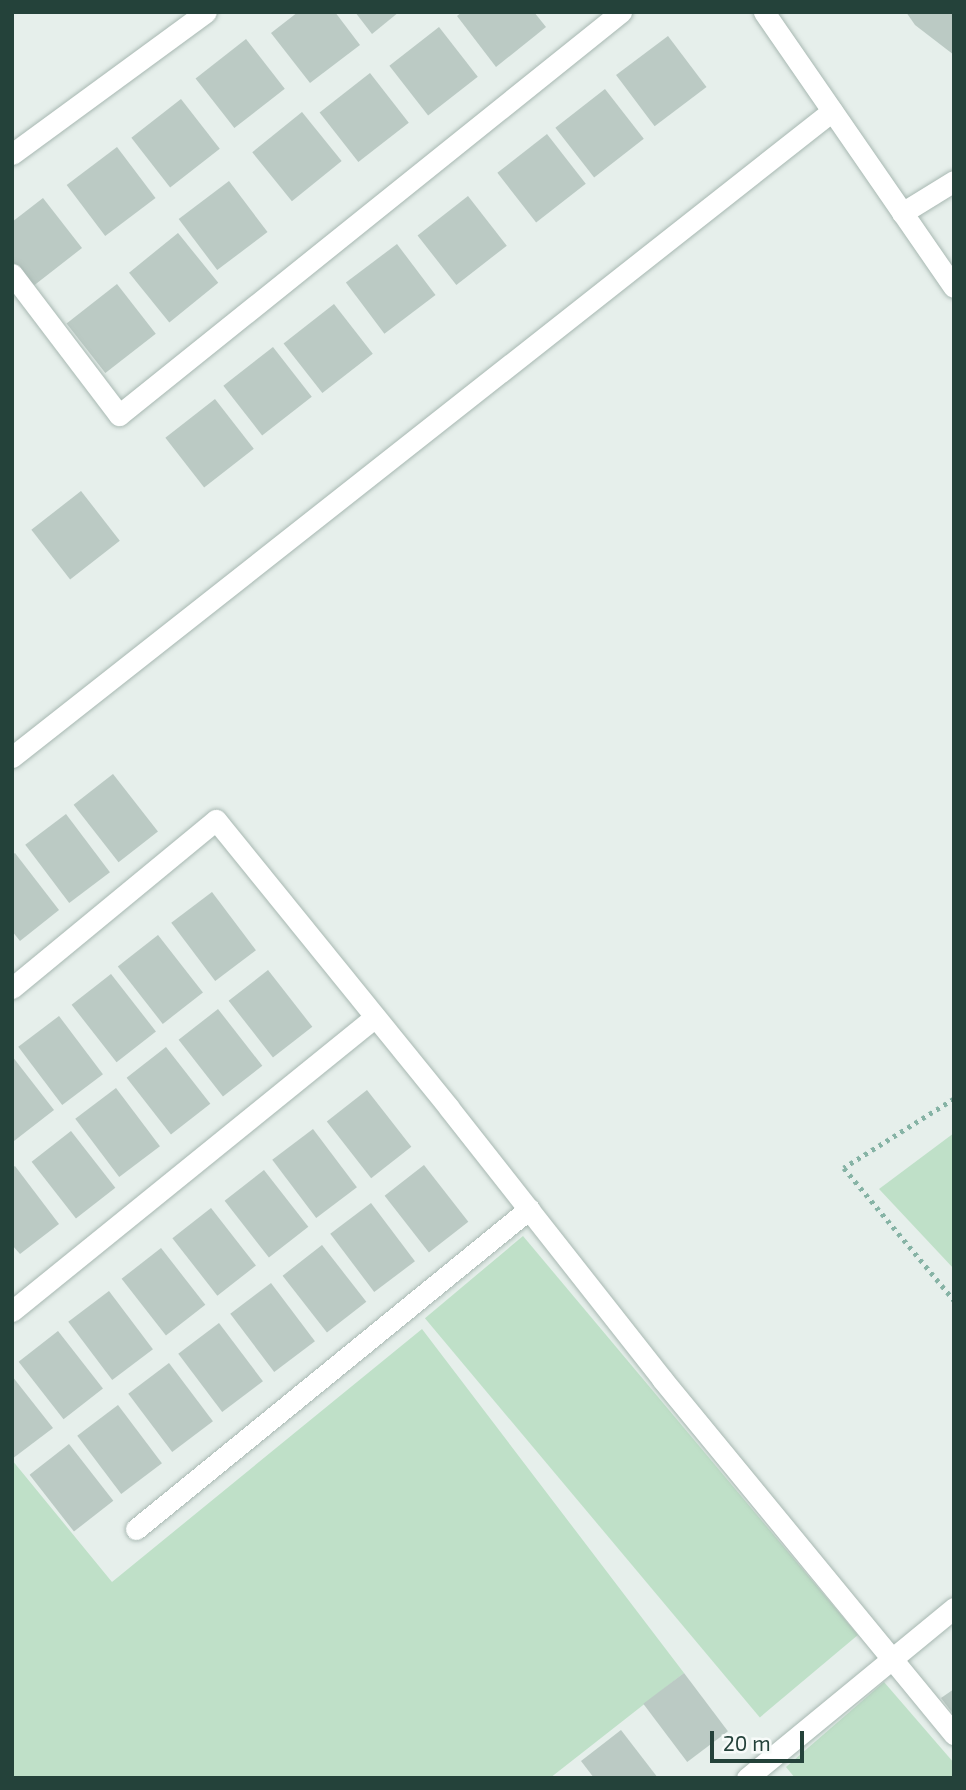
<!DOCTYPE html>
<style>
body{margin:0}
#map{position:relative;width:966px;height:1790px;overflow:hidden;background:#e6efeb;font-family:"Exo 2",sans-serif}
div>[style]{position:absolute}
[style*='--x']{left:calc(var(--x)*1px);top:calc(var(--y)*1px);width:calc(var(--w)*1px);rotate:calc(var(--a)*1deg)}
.green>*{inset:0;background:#bfe0c8;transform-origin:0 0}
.building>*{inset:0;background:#bbcac4;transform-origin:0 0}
.path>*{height:4.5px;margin-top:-2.25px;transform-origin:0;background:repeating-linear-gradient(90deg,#86b3a5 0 3.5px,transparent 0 8.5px)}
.roads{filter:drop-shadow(0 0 2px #a8b8b2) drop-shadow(0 0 2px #a8b8b2)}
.minor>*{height:21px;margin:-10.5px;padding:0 10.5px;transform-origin:10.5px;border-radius:10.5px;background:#fff}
span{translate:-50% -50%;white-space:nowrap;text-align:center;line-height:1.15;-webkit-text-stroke:7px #f7fbf9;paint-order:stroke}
.frame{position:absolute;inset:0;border:14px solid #24423a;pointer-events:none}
.scale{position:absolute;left:710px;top:1731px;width:94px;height:32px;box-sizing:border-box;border:4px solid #24423a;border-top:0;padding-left:9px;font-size:21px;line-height:24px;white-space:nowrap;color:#24423a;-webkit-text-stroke:5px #f7fbf9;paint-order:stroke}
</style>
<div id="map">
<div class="green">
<i style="clip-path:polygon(954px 1133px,954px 1269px,879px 1189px)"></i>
<i style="left:523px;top:1236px;width:521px;height:128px;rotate:50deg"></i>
<i style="clip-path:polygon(422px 1329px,684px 1673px,550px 1778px,12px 1778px,12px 1460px,112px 1582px)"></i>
<i style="clip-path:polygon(884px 1682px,954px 1763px,954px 1778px,795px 1778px,786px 1767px)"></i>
</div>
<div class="building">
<i style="clip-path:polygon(298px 12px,335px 12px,360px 45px,310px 83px,271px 33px)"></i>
<i style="clip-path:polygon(355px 12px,399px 12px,372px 34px)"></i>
<i style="clip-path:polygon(462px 12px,534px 12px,546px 27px,496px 67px,457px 16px)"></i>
<i style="clip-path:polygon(906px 12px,954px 12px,954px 55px,915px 25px)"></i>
<i style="left:439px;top:27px;width:63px;height:63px;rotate:52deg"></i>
<i style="left:668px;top:36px;width:64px;height:65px;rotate:53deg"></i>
<i style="left:246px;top:39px;width:63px;height:64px;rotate:52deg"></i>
<i style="left:370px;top:73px;width:63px;height:64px;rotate:52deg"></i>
<i style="left:605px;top:89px;width:63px;height:63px;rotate:52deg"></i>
<i style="left:181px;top:99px;width:63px;height:63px;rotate:52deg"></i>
<i style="left:302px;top:112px;width:63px;height:64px;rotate:51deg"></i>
<i style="left:547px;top:134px;width:63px;height:63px;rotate:52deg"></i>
<i style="left:117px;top:147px;width:64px;height:63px;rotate:53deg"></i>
<i style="left:229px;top:181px;width:64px;height:63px;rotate:53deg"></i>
<i style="left:468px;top:196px;width:63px;height:64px;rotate:52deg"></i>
<i style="clip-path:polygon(43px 198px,82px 248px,32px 287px,12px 262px,12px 222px)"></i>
<i style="left:178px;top:233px;width:64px;height:63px;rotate:51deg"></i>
<i style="left:397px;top:244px;width:64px;height:64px;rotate:53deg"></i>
<i style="left:117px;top:284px;width:63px;height:64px;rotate:52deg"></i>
<i style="left:334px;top:304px;width:63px;height:64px;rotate:52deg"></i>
<i style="left:273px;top:347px;width:63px;height:63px;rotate:52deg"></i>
<i style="left:215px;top:399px;width:63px;height:63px;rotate:52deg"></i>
<i style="left:81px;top:491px;width:63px;height:63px;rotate:52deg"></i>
<i style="left:113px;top:774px;width:73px;height:50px;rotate:52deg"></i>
<i style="left:66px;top:814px;width:73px;height:51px;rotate:53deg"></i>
<i style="clip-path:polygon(15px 853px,59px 910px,20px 941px,12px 931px,12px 855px)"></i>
<i style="left:212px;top:892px;width:73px;height:51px;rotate:53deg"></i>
<i style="left:158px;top:935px;width:73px;height:51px;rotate:52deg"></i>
<i style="left:268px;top:970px;width:72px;height:50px;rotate:52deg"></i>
<i style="left:111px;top:974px;width:73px;height:50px;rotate:52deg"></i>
<i style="left:218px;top:1009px;width:72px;height:50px;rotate:52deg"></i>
<i style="left:59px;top:1016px;width:73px;height:51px;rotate:53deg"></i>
<i style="left:166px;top:1047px;width:72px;height:50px;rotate:52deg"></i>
<i style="clip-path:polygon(12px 1056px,54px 1110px,14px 1141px,12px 1138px)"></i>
<i style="left:116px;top:1088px;width:73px;height:51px;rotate:53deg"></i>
<i style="left:367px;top:1090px;width:72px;height:51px;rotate:52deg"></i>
<i style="left:313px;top:1129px;width:73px;height:51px;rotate:53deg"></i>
<i style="left:71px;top:1131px;width:72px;height:50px;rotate:52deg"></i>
<i style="left:424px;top:1165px;width:72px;height:50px;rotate:52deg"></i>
<i style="clip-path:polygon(15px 1166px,59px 1224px,20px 1254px,12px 1245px,12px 1168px)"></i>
<i style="left:264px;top:1170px;width:72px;height:50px;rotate:52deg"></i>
<i style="left:371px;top:1203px;width:73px;height:51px;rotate:53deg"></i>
<i style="left:211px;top:1208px;width:73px;height:49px;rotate:52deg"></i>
<i style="left:322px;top:1245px;width:72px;height:50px;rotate:52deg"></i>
<i style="left:161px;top:1248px;width:72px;height:50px;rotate:52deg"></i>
<i style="left:271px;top:1283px;width:73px;height:51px;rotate:53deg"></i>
<i style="left:109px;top:1291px;width:73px;height:51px;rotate:53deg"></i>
<i style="left:219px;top:1323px;width:73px;height:51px;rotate:53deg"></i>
<i style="left:58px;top:1331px;width:73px;height:50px;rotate:52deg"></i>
<i style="left:169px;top:1363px;width:73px;height:51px;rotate:53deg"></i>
<i style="clip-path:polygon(12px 1376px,53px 1428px,12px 1459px)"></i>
<i style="left:118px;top:1405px;width:73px;height:51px;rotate:53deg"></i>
<i style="left:69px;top:1444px;width:72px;height:50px;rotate:52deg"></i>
<i style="left:684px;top:1673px;width:73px;height:51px;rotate:53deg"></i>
<i style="clip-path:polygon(954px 1689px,954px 1715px,941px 1698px)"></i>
<i style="clip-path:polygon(621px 1730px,658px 1778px,594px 1778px,581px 1761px)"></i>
</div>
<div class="path">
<i style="--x:954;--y:1099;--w:130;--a:147.9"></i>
<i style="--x:844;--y:1168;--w:172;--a:50.2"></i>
</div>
<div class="roads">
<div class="minor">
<i style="--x:764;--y:12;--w:334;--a:55.4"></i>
<i style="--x:12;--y:154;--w:240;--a:-36.2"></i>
<i style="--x:902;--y:213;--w:61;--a:-31.6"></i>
<i style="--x:12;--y:274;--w:177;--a:52.8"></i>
<i style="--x:119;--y:415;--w:644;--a:-38.76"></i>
<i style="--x:12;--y:757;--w:1044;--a:-38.23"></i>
<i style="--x:12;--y:988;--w:264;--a:-39.5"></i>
<i style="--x:216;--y:820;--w:370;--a:51"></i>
<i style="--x:449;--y:1108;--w:345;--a:51.8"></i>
<i style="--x:662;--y:1379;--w:460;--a:50.6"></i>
<i style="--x:12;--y:1311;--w:467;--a:-39"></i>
<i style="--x:136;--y:1529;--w:507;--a:-39.15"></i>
<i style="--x:747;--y:1778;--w:268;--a:-39.4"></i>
</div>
</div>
<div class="frame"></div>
<div class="scale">20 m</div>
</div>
